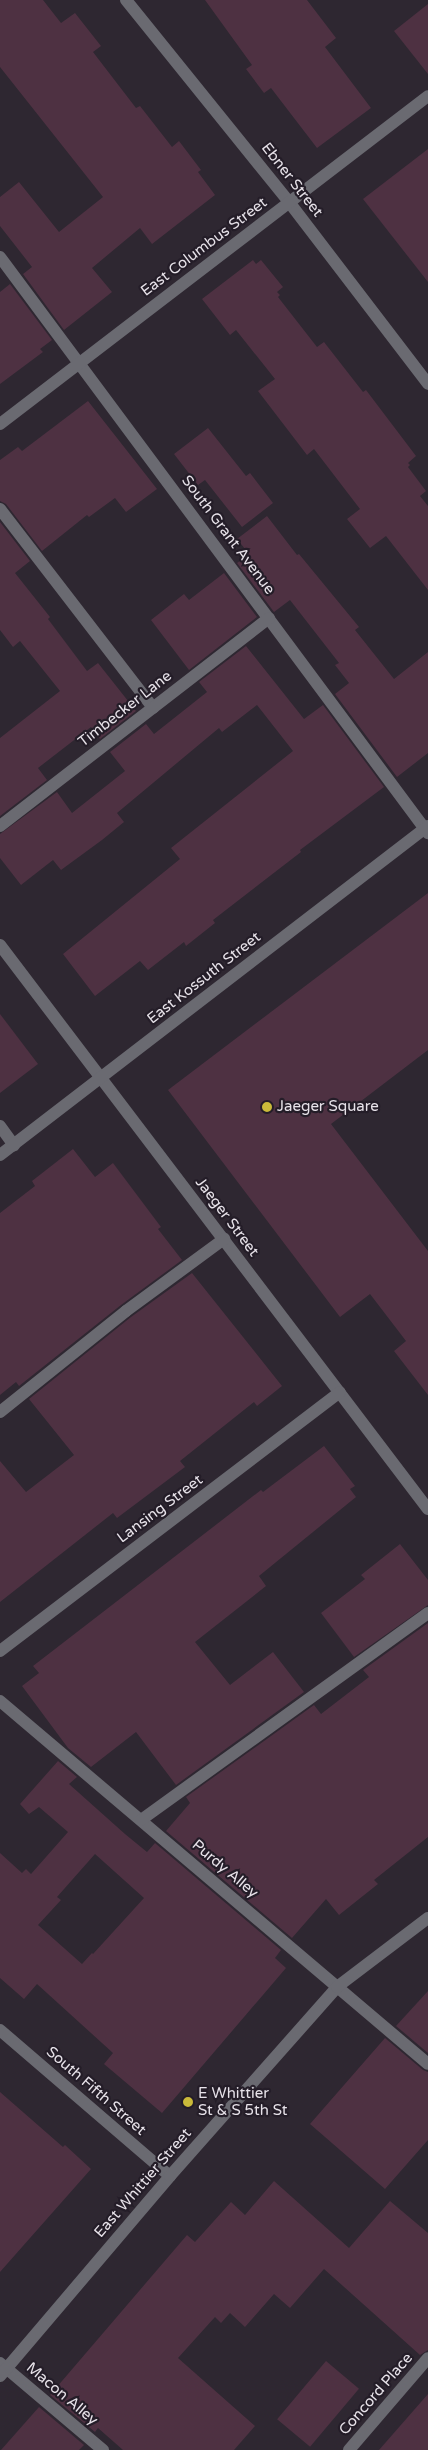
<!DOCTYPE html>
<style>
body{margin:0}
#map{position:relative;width:428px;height:2450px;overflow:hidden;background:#2e2731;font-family:"Varela Round",sans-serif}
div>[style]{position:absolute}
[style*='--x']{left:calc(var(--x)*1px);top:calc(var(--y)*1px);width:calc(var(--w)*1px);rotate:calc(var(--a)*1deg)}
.building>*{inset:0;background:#4e3142;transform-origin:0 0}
.minor>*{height:12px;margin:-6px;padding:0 6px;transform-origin:6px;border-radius:6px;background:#6a6a71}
.dots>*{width:14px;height:14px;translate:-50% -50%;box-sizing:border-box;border:2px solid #241d28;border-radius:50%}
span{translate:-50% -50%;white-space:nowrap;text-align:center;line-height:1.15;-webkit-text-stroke:4.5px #241d28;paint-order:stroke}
.street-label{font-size:15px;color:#e7e2e9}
.poi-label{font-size:15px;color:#e7e2e9}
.left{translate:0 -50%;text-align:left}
</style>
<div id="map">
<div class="building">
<i style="clip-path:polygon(0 0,43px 0,61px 23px,75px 13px,101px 46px,93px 52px,136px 108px,140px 106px,172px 147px,179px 141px,201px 170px,198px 172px,215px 195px,152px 244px,140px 228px,92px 268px,112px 292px,64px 330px,23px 274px,32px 267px,0 226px,0 197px,19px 182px,59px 232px,103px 197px,0 67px)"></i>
<i style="clip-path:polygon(205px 0,307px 0,336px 38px,325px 47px,371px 108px,317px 148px,271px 88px,264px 93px,246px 69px,252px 65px)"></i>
<i style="clip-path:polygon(428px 4px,428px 74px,394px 31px)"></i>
<i style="clip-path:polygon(428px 149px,428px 282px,363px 199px)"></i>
<i style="clip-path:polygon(253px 260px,256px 264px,261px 260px,283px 287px,277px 292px,280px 295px,278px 297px,317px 347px,324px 342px,363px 392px,366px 390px,416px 456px,408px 463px,410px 465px,408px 467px,426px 491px,420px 496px,428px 506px,428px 590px,386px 536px,370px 548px,347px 519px,360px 509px,314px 449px,307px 455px,258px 391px,275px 379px,236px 330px,230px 335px,202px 299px)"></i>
<i style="clip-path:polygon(10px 284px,52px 340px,40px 349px,43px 352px,0 384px,0 292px)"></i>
<i style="clip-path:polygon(88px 401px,157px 489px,126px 512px,115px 498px,89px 517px,87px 515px,42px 551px,6px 504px,0 501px,0 460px,18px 447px,22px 451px)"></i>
<i style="clip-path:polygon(208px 428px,246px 476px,250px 473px,273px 503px,242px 527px,205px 480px,198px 485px,174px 454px)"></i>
<i style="clip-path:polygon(267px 516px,297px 555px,299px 554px,359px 627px,355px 630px,394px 679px,428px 652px,428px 753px,397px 777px,335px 694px,349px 683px,335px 665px,339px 663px,290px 600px,274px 612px,237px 563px,249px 554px,237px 539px)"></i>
<i style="clip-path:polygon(0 522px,30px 561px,15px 573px,50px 617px,48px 619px,87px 671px,98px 663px,136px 711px,100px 739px,91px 727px,38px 768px,47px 780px,0 816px,0 738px,60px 691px,20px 641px,13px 647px,0 630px)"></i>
<i style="clip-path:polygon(224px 573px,257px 617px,189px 670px,151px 620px,184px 594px,189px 600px)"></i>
<i style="clip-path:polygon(246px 646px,304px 719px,323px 705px,384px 787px,300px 850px,301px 852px,213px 920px,215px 923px,186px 946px,184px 942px,148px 970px,140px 961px,95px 996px,63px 954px,180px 859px,171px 848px,293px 751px,257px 705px,222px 732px,219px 728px,117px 813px,124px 822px,102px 840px,61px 870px,53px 860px,21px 885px,0 858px,0 834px,57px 792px,72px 813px,125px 771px,110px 752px,146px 724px,154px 734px,207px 692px,199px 682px)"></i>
<i style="clip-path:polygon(428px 893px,428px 1050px,331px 1124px,428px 1251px,428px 1395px,394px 1351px,406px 1341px,370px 1294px,340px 1317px,168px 1090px)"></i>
<i style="clip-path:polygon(0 1014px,38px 1064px,0 1093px)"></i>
<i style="clip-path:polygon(73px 1149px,95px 1177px,113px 1163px,161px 1227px,158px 1229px,182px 1260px,121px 1305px,19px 1386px,16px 1382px,0 1395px,0 1213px,35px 1186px,32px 1181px)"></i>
<i style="clip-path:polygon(192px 1273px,282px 1386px,257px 1406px,254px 1402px,180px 1461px,185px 1467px,117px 1518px,113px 1513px,0 1602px,0 1461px,26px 1492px,74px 1455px,29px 1399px,131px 1317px)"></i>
<i style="clip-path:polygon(324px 1446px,355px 1486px,350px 1489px,356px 1497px,259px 1576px,266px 1586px,195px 1642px,230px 1685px,273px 1652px,304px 1692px,176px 1785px,136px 1732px,91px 1767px,68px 1748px,22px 1686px,39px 1673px,33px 1666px,261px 1490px,263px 1492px)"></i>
<i style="clip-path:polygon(400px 1544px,428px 1580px,428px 1605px,354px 1657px,321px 1613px,365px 1579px,361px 1575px)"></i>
<i style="clip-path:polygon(428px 1623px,428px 1837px,374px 1880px,378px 1884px,339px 1915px,326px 1899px,292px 1938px,166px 1831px,190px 1803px,186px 1797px,314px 1705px,321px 1714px,369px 1677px,363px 1670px)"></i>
<i style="clip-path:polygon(evenodd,58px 1761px,77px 1777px,69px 1784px,125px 1834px,147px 1852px,155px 1843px,281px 1950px,275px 1958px,286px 1968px,162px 2113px,104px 2064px,113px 2053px,37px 1984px,24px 1999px,0 1978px,0 1853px,22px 1873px,26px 1869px,31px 1874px,68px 1832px,39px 1807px,29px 1814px,20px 1804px,58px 1761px,95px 1854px,144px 1898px,93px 1954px,92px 1953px,82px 1964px,38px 1925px,61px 1900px,57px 1897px,95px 1854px)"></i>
<i style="clip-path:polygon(428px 1991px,428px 2053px,396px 2026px)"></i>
<i style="clip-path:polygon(385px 2038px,423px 2070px,428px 2072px,428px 2140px,385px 2189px,310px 2124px)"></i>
<i style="clip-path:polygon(0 2092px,63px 2147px,65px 2145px,91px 2169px,0 2272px)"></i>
<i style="clip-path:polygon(274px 2181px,349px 2248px,390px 2201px,428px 2233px,428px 2350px,420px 2355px,324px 2269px,290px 2308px,274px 2294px,245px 2327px,230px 2313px,221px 2323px,215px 2317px,178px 2358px,255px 2426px,234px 2450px,123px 2450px,98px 2428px,95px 2432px,50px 2395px,187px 2235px,195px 2242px,231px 2202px,245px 2215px)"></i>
<i style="left:326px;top:2361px;width:43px;height:76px;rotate:40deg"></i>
<i style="clip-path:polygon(428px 2394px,428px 2450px,379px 2450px)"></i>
<i style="clip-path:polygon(39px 2407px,84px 2445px,79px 2450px,1px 2450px)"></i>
</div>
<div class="minor">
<i style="--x:126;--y:0;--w:260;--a:51.1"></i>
<i style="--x:289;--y:202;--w:229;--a:52.6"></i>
<i style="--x:0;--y:257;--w:718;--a:53.39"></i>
<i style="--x:0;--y:424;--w:539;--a:-37.46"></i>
<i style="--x:0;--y:509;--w:251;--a:52.4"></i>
<i style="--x:0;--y:826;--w:340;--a:-37.7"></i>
<i style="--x:0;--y:945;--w:708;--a:52.81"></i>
<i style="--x:0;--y:1126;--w:24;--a:54"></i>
<i style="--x:0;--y:1155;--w:540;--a:-37.55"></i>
<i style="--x:0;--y:1412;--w:161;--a:-38.7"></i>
<i style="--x:126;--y:1311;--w:122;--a:-36.3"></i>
<i style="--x:0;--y:1651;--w:427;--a:-37.3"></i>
<i style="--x:0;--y:1701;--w:561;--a:40.3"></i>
<i style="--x:141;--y:1820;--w:354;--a:-35.8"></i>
<i style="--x:0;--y:2030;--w:224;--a:40.7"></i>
<i style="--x:0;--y:2363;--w:135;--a:40.2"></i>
<i style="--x:0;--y:2376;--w:262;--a:-49.6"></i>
<i style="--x:170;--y:2176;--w:252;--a:-48.5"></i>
<i style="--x:337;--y:1987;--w:114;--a:-37.2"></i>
<i style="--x:349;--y:2450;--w:121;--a:-49.3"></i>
</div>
<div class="dots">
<i style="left:267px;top:1107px;background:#caba3a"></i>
<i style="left:188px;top:2102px;background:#caba3a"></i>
</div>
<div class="street-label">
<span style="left:292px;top:180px;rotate:52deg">Ebner Street</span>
<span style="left:204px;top:247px;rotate:-37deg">East Columbus Street</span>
<span style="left:228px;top:535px;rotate:53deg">South Grant Avenue</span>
<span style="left:125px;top:709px;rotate:-38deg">Timbecker Lane</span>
<span style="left:204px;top:978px;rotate:-38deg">East Kossuth Street</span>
<span style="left:227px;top:1217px;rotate:53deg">Jaeger Street</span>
<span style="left:160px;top:1509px;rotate:-37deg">Lansing Street</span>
<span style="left:225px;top:1869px;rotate:40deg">Purdy Alley</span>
<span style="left:96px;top:2091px;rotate:41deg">South Fifth Street</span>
<span style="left:143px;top:2183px;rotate:-49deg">East Whittier Street</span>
<span style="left:62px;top:2394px;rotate:40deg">Macon Alley</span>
<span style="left:376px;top:2394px;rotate:-49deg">Concord Place</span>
</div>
<div class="poi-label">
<span class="left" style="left:277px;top:1107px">Jaeger Square</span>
<span class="left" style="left:198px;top:2102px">E Whittier<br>St &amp; S 5th St</span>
</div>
</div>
